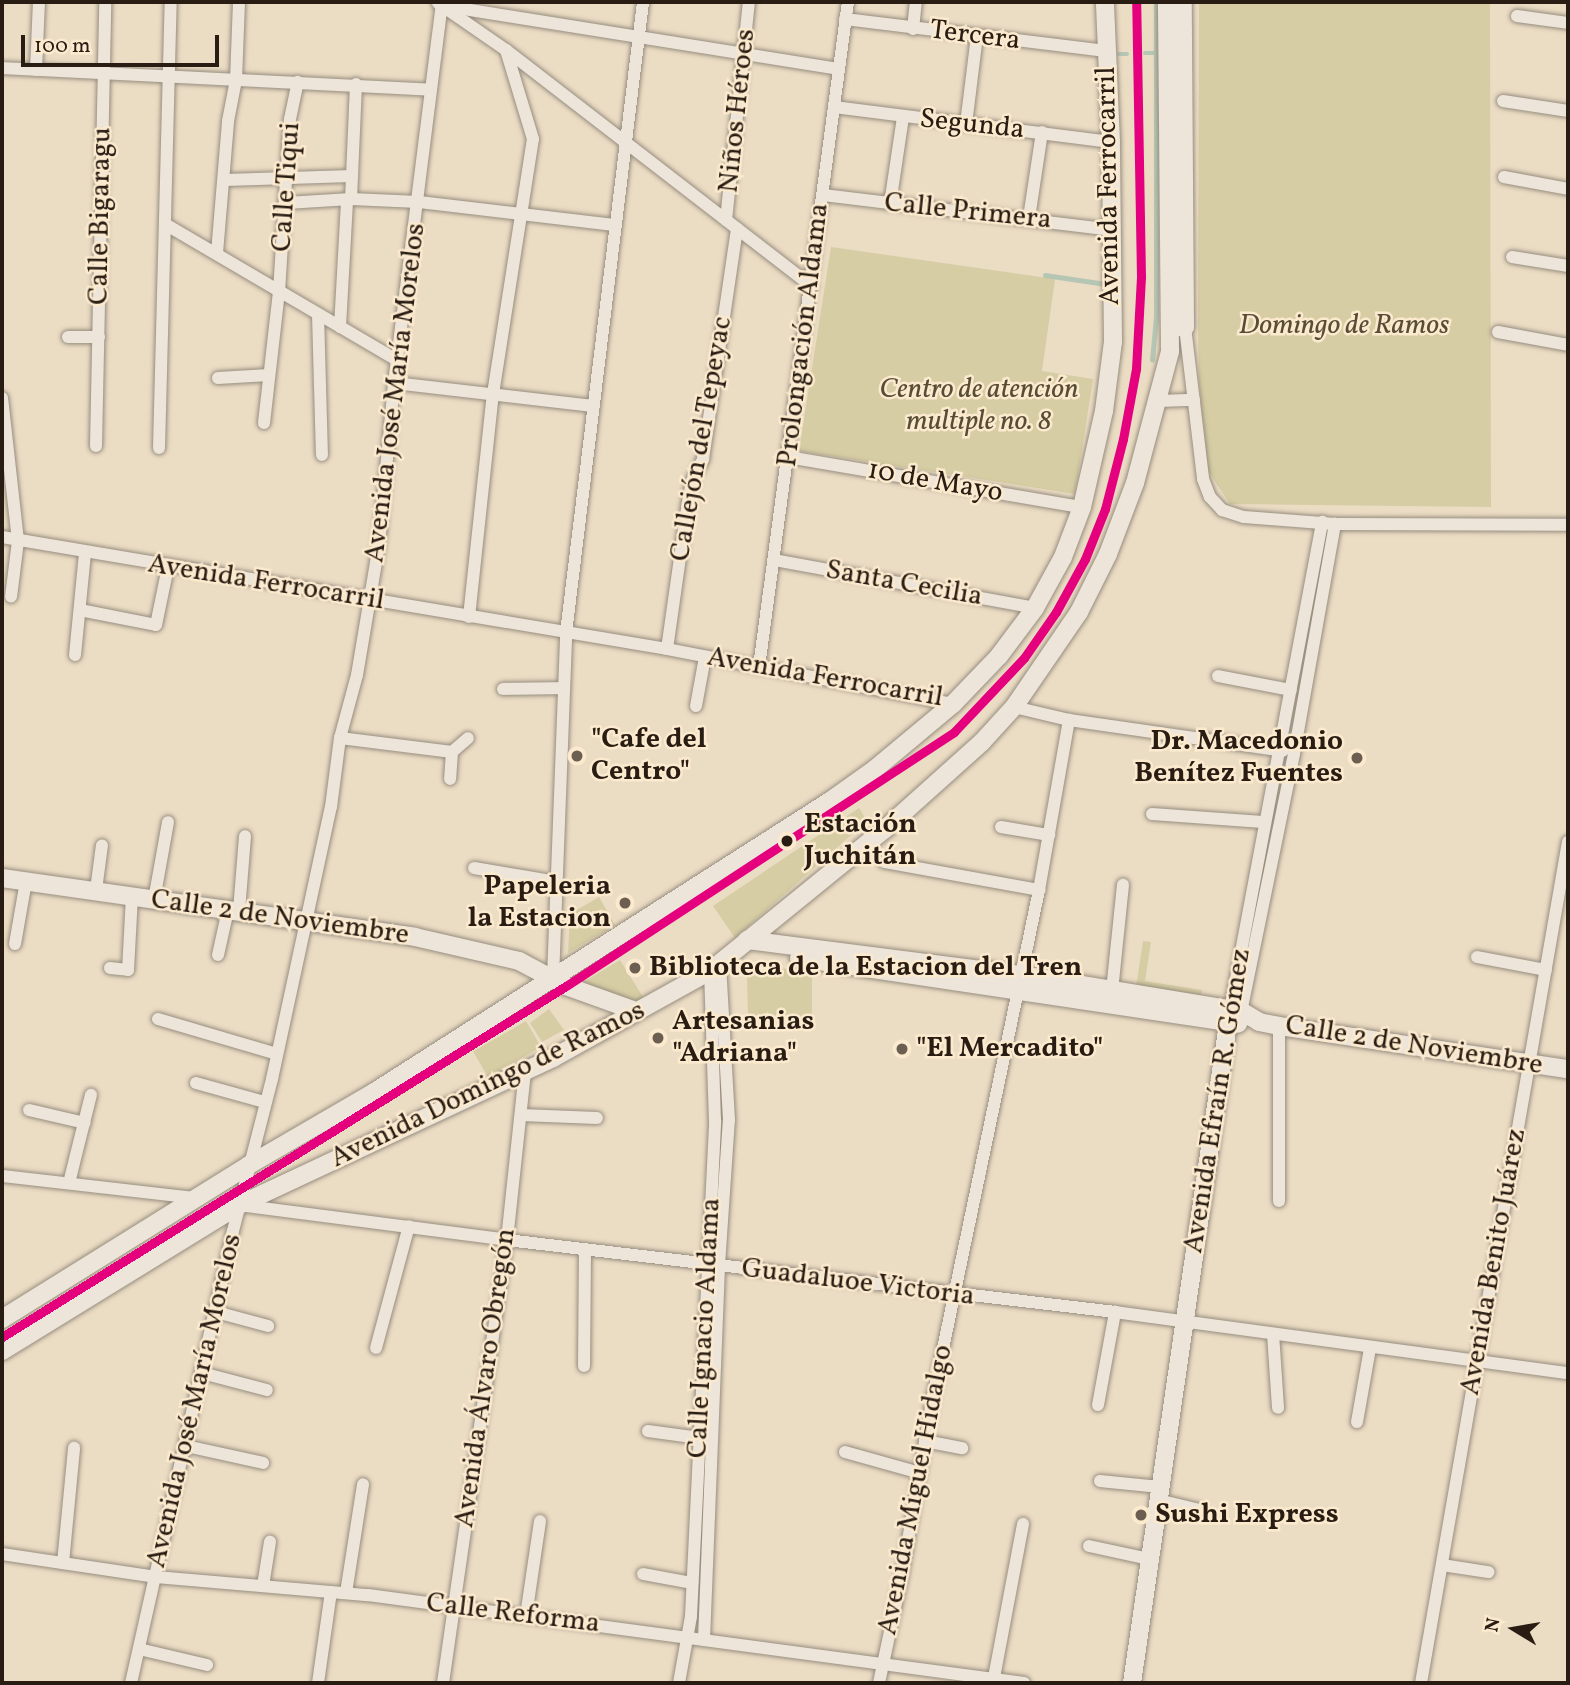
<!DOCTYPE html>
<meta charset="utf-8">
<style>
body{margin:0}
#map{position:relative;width:1570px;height:1685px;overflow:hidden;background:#ebdcc4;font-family:Vollkorn,serif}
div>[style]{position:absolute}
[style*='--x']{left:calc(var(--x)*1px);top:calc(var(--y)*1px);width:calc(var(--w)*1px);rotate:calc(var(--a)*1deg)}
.green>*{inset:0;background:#d6cda4;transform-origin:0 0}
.stream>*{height:4.5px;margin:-2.25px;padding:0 2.25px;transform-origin:2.25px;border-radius:2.25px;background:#b6c6b5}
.roads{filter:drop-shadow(0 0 2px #978d7f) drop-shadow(0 0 2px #978d7f)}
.street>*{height:12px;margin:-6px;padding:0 6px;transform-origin:6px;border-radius:6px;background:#ede5d9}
.secondary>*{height:18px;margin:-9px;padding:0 9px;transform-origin:9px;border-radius:9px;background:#ede5d9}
.rail-1>*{height:9px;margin:-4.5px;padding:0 4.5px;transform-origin:4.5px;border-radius:4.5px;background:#e5007d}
.dots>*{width:19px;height:19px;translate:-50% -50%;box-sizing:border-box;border:4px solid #fceace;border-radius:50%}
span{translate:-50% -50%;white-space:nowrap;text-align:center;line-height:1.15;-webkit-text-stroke:5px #fceace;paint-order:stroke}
.street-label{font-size:28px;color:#281c13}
.park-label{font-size:28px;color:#574d36;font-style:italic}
.poi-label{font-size:28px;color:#281c13;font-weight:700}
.left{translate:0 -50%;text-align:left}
.right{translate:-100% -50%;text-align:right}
.stop-label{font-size:28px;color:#281c13;font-weight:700}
.frame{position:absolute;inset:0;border:4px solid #281c13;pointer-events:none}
.north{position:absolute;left:1479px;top:1594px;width:70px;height:70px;-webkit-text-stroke:5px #fceace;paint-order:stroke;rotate:281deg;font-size:19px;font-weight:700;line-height:28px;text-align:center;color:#281c13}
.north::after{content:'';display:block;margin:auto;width:24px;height:32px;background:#281c13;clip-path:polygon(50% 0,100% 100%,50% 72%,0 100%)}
.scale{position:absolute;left:21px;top:35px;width:198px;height:32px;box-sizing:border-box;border:4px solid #281c13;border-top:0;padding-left:9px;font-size:21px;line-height:24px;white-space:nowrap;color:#281c13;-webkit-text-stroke:5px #fceace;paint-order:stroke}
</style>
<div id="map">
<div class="green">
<i style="clip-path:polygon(1199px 2px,1490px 2px,1491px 507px,1230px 504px,1208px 471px,1199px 383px,1198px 329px)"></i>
<i style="clip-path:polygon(831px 247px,1055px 279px,1042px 371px,1093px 379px,1075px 494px,799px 451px)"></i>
<i style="clip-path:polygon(859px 808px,867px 821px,735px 938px,713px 906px)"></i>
<i style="clip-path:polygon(599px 897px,615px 925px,568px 953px,570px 914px)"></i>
<i style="clip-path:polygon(1143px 941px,1151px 942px,1145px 981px,1202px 990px,1200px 999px,1136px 987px)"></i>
<i style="clip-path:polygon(620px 960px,643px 997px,635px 1002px,583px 982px)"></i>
<i style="clip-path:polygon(776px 968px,812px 970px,812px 1019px,748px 1018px,747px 975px)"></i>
<i style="clip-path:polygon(549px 1009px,564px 1030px,542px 1042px,530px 1023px)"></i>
<i style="left:526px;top:1021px;width:30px;height:61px;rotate:60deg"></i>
</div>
<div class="stream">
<i style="--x:1145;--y:53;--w:11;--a:0"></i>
<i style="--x:1119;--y:54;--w:8;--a:0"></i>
<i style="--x:1045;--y:275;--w:56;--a:8.3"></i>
<i style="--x:1152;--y:360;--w:43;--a:-84.7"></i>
<i style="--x:1156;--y:317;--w:315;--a:-90"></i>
</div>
<div class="roads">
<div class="street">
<i style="--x:438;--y:3;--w:83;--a:34.7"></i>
<i style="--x:506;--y:50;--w:386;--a:37.7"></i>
<i style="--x:445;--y:6;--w:398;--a:9.1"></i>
<i style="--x:1517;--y:16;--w:51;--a:7.8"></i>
<i style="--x:845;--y:19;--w:263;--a:7"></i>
<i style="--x:913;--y:29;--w:27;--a:-84"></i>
<i style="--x:2;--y:68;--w:429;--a:2.9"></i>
<i style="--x:36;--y:70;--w:68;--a:-87.5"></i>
<i style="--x:1503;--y:101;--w:66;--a:8.7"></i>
<i style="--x:834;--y:107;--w:279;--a:7.2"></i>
<i style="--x:966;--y:124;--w:89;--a:-82.9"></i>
<i style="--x:1504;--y:177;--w:65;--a:10.6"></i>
<i style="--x:225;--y:180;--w:127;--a:-1.8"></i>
<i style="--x:823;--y:195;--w:292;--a:6.9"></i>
<i style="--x:351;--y:199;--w:115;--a:-87.5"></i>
<i style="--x:286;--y:203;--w:65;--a:-3.5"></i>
<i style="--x:351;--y:199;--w:68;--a:2.5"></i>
<i style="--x:419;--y:202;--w:197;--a:6.7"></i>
<i style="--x:890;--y:204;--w:88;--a:-81.5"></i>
<i style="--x:1029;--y:218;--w:87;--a:-81.4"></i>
<i style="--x:726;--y:220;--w:219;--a:-84"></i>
<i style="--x:165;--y:224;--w:269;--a:30.4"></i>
<i style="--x:217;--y:253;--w:132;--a:-85.2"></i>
<i style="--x:228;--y:121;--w:42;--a:-79"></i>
<i style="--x:236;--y:80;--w:78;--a:-87.8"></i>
<i style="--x:1512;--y:257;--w:57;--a:9.1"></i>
<i style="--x:318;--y:314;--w:141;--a:88.4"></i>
<i style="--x:340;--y:327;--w:126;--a:-86.8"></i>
<i style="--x:1185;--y:327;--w:153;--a:83.2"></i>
<i style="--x:1203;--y:479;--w:19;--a:69"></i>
<i style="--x:1210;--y:497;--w:18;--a:47"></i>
<i style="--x:1222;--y:510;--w:23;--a:18"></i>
<i style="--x:1244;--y:517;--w:91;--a:4.4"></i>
<i style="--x:1335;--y:524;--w:233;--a:0.2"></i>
<i style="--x:1498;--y:332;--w:71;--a:10.5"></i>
<i style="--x:68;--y:337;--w:31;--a:0"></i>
<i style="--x:218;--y:378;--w:51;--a:-3.4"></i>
<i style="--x:394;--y:383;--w:201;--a:6.6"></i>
<i style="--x:2;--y:398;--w:144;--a:83.6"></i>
<i style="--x:18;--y:541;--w:56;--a:97.1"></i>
<i style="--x:1158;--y:401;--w:36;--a:-2"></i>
<i style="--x:264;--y:423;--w:132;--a:-83.5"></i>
<i style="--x:279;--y:292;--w:173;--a:-86.4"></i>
<i style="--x:290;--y:119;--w:38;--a:-78"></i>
<i style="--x:96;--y:446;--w:444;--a:-88.8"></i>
<i style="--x:159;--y:448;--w:446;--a:-88.5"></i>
<i style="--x:788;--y:457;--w:298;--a:9.7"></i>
<i style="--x:2;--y:537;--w:674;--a:9.56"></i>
<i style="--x:667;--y:649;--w:291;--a:10.9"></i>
<i style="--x:774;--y:560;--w:265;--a:10.4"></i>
<i style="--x:80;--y:610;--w:77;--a:11.2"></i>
<i style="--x:156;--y:625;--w:59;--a:-78.3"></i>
<i style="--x:469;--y:617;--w:224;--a:-83.9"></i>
<i style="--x:493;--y:394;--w:258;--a:-81.1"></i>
<i style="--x:533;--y:139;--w:93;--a:-106.9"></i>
<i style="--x:667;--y:649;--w:148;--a:-81.9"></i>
<i style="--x:688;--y:502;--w:21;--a:-79"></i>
<i style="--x:692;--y:481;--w:25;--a:-63"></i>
<i style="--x:703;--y:459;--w:233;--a:-81.6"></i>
<i style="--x:75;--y:655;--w:102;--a:-84.4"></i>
<i style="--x:759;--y:667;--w:671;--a:-82.38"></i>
<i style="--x:1218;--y:676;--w:74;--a:10.9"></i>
<i style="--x:503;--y:689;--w:61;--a:-0.9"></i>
<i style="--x:696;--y:706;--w:50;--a:-79.6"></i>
<i style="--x:1014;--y:707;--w:57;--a:13.3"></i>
<i style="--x:1069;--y:720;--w:216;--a:8.2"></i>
<i style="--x:340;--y:738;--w:113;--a:7.1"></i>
<i style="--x:452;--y:752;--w:27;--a:94"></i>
<i style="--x:452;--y:752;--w:21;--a:-41"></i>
<i style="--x:1152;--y:814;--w:111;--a:4.1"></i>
<i style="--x:1001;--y:827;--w:49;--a:9.5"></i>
<i style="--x:884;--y:862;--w:158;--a:10.2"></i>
<i style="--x:474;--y:868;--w:84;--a:9.6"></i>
<i style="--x:96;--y:890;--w:45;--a:-82.4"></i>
<i style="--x:154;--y:900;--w:79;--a:-79.8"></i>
<i style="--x:239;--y:911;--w:75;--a:-85.4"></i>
<i style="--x:15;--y:944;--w:64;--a:-80.1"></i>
<i style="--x:218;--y:955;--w:46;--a:-77.5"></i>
<i style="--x:1477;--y:957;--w:70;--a:10.7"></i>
<i style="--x:110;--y:968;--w:18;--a:6"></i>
<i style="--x:128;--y:970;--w:74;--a:-86.9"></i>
<i style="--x:553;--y:978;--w:345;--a:-87.8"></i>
<i style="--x:566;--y:633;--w:636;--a:-83.04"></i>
<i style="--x:1112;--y:991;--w:107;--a:-84.1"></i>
<i style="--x:1230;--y:1010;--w:497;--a:-79.3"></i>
<i style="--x:1240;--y:1017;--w:268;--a:-78.4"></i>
<i style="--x:1294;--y:754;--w:234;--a:-79.9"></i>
<i style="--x:158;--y:1019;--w:124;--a:16.4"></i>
<i style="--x:196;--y:1083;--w:71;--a:15.6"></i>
<i style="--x:29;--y:1110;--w:57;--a:13.1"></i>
<i style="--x:521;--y:1115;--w:76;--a:2.3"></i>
<i style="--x:2;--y:1176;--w:194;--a:6.5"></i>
<i style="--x:69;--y:1183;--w:91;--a:-76"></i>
<i style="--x:1279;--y:1201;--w:175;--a:-90"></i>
<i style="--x:239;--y:1205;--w:270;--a:7.4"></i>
<i style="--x:507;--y:1240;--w:612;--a:6.75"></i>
<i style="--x:1115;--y:1312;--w:457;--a:7.7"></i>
<i style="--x:216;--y:1312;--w:54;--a:15.1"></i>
<i style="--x:1273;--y:1334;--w:74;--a:86.1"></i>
<i style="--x:376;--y:1348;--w:126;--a:-74.9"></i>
<i style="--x:584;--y:1366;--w:117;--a:-89.5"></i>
<i style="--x:202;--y:1373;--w:67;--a:14.7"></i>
<i style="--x:1098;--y:1405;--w:95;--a:-79.6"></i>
<i style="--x:1357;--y:1422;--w:75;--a:-80"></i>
<i style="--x:648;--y:1431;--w:52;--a:7.7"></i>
<i style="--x:925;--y:1441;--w:38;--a:11"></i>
<i style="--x:186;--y:1446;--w:79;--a:12.4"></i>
<i style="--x:845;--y:1452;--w:78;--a:15.6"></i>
<i style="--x:1100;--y:1481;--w:60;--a:5.7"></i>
<i style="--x:1158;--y:1500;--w:43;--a:13.4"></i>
<i style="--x:1089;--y:1546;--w:61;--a:12.2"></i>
<i style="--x:2;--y:1554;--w:156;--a:8.5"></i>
<i style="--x:156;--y:1577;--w:213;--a:4.9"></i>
<i style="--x:368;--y:1595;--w:662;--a:7.64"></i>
<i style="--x:63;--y:1563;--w:116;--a:-84.5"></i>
<i style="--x:1442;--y:1565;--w:47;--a:8.7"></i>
<i style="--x:643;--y:1574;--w:50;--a:10.4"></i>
<i style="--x:263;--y:1586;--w:45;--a:-81"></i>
<i style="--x:346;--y:1593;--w:110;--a:-81.1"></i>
<i style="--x:526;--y:1616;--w:96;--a:-81.6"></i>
<i style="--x:704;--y:1640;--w:375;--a:-87.7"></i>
<i style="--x:719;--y:1265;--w:145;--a:-86.1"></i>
<i style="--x:729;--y:1120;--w:158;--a:-93.3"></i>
<i style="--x:139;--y:1649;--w:70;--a:13.2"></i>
<i style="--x:131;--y:1683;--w:463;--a:-77.3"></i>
<i style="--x:233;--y:1231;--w:157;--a:-75.6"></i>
<i style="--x:272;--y:1079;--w:278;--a:-77.8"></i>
<i style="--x:331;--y:807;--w:70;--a:-82.6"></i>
<i style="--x:340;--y:738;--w:65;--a:-74.9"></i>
<i style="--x:357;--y:675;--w:132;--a:-80.4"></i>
<i style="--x:379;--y:545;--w:163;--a:-84.7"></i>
<i style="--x:394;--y:383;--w:384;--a:-82.8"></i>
<i style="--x:318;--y:1683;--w:92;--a:-81.9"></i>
<i style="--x:443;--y:1683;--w:448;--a:-81.8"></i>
<i style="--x:507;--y:1240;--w:169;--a:-83.9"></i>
<i style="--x:679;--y:1683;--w:68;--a:-79.8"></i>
<i style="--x:691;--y:1616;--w:496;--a:-87.2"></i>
<i style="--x:715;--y:1121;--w:150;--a:-91.9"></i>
<i style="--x:879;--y:1683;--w:110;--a:-78"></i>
<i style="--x:902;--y:1575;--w:177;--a:-80.2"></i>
<i style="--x:932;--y:1401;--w:522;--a:-78.17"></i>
<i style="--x:1039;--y:890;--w:173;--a:-80"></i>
<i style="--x:993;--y:1683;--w:162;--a:-79.3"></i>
<i style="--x:1421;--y:1683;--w:854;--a:-80.09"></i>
</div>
<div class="secondary">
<i style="--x:1170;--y:327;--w:15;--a:0"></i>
<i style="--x:1185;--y:327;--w:325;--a:-90.4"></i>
<i style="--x:2;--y:878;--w:417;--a:8.1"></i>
<i style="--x:415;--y:937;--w:107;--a:13"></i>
<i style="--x:519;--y:961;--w:53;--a:28"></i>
<i style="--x:566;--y:986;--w:74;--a:19.7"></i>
<i style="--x:747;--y:940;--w:276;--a:7.3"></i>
<i style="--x:1021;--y:975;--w:223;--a:9.3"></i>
<i style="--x:1241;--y:1011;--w:21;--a:31"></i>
<i style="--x:1259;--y:1022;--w:20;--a:11"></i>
<i style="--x:1279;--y:1026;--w:292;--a:8.5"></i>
<i style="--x:799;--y:958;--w:444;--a:8.5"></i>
<i style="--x:2;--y:1319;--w:291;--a:-31.9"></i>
<i style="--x:249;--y:1165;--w:147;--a:-30.2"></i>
<i style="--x:376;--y:1091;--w:539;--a:-32.57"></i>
<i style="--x:830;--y:801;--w:55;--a:-35.4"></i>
<i style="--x:875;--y:769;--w:102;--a:-39.8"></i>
<i style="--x:953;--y:704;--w:66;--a:-46.2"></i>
<i style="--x:999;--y:656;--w:60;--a:-53.1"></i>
<i style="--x:1035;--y:608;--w:58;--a:-61.2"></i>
<i style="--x:1063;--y:557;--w:53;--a:-69.2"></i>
<i style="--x:1082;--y:507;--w:98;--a:-77.1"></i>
<i style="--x:1104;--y:411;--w:70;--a:-82.6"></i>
<i style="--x:1113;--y:342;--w:200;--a:-90.6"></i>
<i style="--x:1111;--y:142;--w:140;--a:-92.5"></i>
<i style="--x:2;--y:1351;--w:278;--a:-31.6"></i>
<i style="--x:239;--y:1205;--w:347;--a:-25.1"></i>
<i style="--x:553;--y:1058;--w:179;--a:-29"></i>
<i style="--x:710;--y:971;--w:225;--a:-39.1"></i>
<i style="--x:885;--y:829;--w:130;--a:-41.9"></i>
<i style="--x:982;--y:742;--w:47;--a:-47.6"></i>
<i style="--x:1014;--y:707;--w:115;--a:-55.6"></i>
<i style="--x:1079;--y:612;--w:65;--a:-63.4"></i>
<i style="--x:1108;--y:554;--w:76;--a:-69.2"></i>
<i style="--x:1135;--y:483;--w:137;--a:-75.1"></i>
<i style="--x:1170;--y:351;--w:349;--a:-90.5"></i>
<i style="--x:1132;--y:1683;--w:680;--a:-81.72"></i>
</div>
</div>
<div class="rail-1">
<i style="--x:2;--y:1337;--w:664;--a:-31.9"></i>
<i style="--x:566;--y:986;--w:464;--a:-33.2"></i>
<i style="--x:954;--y:732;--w:102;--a:-46.6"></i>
<i style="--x:1024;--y:658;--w:56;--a:-55.2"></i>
<i style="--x:1056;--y:612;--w:60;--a:-61.3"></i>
<i style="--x:1085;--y:559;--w:54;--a:-68.2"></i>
<i style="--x:1105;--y:509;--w:72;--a:-75.6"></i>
<i style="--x:1123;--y:439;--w:71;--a:-79.5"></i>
<i style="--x:1136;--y:369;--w:92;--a:-86.9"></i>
<i style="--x:1141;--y:277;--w:275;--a:-91"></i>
</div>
<div class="dots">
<i style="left:577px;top:756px;background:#6c5f51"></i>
<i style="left:1357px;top:758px;background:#6c5f51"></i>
<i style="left:787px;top:841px;background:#281c13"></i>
<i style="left:625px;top:903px;background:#6c5f51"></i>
<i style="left:635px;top:968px;background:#6c5f51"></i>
<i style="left:658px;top:1038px;background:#6c5f51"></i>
<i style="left:902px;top:1049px;background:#6c5f51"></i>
<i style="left:1141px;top:1515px;background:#6c5f51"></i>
</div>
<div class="street-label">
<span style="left:975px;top:36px;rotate:7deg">Tercera</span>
<span style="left:738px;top:111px;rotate:-84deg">Niños Héroes</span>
<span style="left:972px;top:125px;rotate:6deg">Segunda</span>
<span style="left:1109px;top:186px;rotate:-91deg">Avenida Ferrocarril</span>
<span style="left:287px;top:187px;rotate:-86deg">Calle Tiqui</span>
<span style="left:968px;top:212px;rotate:6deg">Calle Primera</span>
<span style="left:101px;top:216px;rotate:-89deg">Calle Bigaragu</span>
<span style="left:804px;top:335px;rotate:-83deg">Prolongación Aldama</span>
<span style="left:396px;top:393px;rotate:-83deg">Avenida José María Morelos</span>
<span style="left:702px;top:439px;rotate:-80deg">Callejón del Tepeyac</span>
<span style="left:935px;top:482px;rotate:10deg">10 de Mayo</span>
<span style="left:266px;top:583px;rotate:9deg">Avenida Ferrocarril</span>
<span style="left:904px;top:584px;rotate:10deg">Santa Cecilia</span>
<span style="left:825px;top:678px;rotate:10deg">Avenida Ferrocarril</span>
<span style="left:280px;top:918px;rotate:8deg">Calle 2 de Noviembre</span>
<span style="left:1414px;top:1046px;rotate:9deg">Calle 2 de Noviembre</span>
<span style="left:488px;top:1085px;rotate:-26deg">Avenida Domingo de Ramos</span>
<span style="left:1218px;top:1101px;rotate:-81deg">Avenida Efraín R. Gómez</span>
<span style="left:1494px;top:1262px;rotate:-80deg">Avenida Benito Juárez</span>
<span style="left:858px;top:1283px;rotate:7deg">Guadaluoe Victoria</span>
<span style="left:705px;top:1328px;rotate:-87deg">Calle Ignacio Aldama</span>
<span style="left:486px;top:1378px;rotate:-82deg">Avenida Álvaro Obregón</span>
<span style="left:195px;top:1401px;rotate:-77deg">Avenida José María Morelos</span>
<span style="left:916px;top:1490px;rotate:-79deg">Avenida Miguel Hidalgo</span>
<span style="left:513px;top:1614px;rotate:7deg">Calle Reforma</span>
</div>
<div class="park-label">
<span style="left:1344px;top:326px">Domingo de Ramos</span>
<span style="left:979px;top:406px">Centro de atención<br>multiple no. 8</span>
</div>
<div class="poi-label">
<span class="left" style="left:591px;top:756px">"Cafe del<br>Centro"</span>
<span class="right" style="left:1343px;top:758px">Dr. Macedonio<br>Benítez Fuentes</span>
<span class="right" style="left:611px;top:903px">Papeleria<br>la Estacion</span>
<span class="left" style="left:649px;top:968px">Biblioteca de la Estacion del Tren</span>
<span class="left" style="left:672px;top:1038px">Artesanias<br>"Adriana"</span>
<span class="left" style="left:916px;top:1049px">"El Mercadito"</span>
<span class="left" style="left:1155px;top:1515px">Sushi Express</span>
</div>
<div class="stop-label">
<span class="left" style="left:804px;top:841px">Estación<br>Juchitán</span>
</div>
<div class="frame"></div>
<div class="north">N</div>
<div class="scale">100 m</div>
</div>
